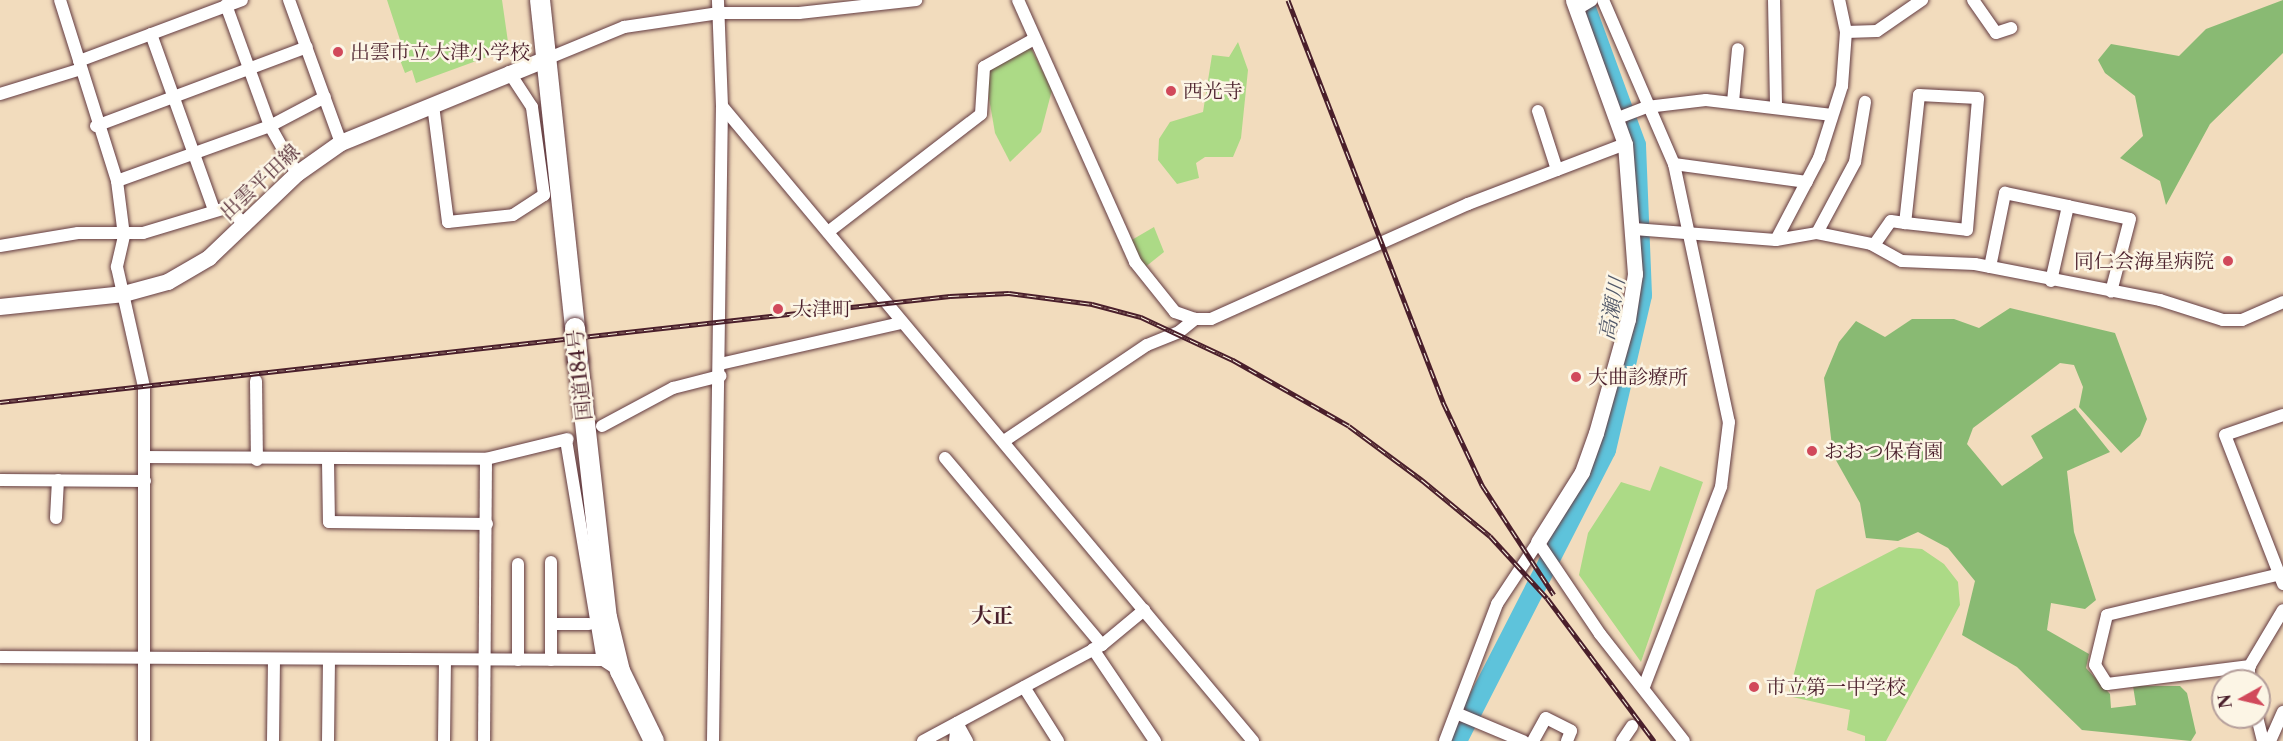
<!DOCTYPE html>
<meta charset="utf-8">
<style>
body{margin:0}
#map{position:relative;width:2283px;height:741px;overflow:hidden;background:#f2dcbd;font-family:"Libre Caslon Text","Noto Serif JP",serif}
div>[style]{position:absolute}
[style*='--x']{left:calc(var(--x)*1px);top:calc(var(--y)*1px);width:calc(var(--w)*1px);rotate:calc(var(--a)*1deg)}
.green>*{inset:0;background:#acda86}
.forest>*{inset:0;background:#89ba73}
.river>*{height:20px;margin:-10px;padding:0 10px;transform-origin:10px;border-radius:10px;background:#5ec3db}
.roads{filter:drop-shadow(0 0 2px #633b41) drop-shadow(0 0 2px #633b41)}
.minor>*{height:12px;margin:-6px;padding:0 6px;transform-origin:6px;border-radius:6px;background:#fff}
.tertiary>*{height:15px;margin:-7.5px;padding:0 7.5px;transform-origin:7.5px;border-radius:7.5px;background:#fff}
.secondary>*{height:16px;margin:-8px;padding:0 8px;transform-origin:8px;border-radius:8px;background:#fff}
.trunk>*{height:20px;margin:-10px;padding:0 10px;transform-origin:10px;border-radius:10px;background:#fff}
.rail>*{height:5px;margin-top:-2.5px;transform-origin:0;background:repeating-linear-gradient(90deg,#fcf5e5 0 9px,#4a1f2b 0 18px);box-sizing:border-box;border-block:2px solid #4a1f2b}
.bridges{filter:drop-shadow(0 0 2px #633b41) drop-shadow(0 0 2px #633b41)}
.trunk-bridge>*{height:20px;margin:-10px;padding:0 10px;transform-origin:10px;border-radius:10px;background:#fff}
.dots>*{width:16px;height:16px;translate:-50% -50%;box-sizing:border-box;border:3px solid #fcf5e5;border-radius:50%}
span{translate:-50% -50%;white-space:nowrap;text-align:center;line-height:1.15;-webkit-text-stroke:5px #fcf5e5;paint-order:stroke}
.poi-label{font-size:20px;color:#4a1f2b}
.left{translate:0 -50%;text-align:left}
.right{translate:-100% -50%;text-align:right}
.street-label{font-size:20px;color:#4a1f2b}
.water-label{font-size:21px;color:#515869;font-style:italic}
.neighbourhood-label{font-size:21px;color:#4a1f2b;font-weight:700}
.north{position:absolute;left:2211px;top:669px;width:60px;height:60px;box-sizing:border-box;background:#fcf5e5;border:2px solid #b59f9b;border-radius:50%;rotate:262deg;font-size:16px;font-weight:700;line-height:24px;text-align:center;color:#4a1f2b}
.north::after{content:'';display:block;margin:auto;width:21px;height:27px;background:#d1495b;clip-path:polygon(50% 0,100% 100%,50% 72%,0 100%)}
</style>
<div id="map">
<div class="green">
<i style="clip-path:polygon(387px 0,502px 0,509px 49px,416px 83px,412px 70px,405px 73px,395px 47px,401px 43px)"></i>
<i style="clip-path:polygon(1238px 42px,1248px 70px,1241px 138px,1233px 157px,1205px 157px,1196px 163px,1199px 178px,1177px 184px,1158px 160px,1159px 139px,1170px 122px,1203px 112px,1212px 55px,1229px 57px)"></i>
<i style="clip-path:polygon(1029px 44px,1052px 90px,1041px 132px,1010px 162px,995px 133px,984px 69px)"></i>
<i style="clip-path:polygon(1154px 227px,1164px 252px,1144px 268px,1130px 241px)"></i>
<i style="clip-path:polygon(1660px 466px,1703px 482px,1641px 662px,1579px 575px,1588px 533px,1621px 482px,1650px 491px)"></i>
<i style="clip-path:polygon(1899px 547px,1922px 549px,1944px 564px,1958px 582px,1960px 605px,1886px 741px,1865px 741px,1865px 736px,1847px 730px,1850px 710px,1788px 696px,1816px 590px)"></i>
</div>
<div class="forest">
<i style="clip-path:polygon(2283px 0,2283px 53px,2210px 124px,2166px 205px,2160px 181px,2120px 158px,2143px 136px,2135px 96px,2105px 73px,2098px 60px,2111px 44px,2179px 56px,2206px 29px)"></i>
<i style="clip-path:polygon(2010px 308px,2115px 333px,2147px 419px,2140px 436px,2121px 453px,2079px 407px,2083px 387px,2074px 365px,2060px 363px,1973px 428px,1967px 444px,2002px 486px,2043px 458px,2031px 436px,2075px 408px,2110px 452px,2067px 471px,2074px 532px,2096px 600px,2085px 609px,2051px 603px,2047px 630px,2089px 654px,2086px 668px,2110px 694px,2111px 708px,2136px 705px,2133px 686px,2180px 686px,2187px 693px,2196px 733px,2191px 741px,2082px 730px,2017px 667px,1962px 635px,1975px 581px,1948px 548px,1918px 532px,1898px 541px,1866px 538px,1860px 503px,1833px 455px,1824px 378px,1839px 342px,1856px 321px,1885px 337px,1912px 319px,1954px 319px,1979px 328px)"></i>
</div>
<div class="river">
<i style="--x:1457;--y:741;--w:327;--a:-62.9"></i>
<i style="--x:1606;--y:450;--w:159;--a:-76.9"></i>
<i style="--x:1642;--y:295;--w:150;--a:-92.3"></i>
<i style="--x:1636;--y:145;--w:154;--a:-110.1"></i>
</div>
<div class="roads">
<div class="minor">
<i style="--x:60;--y:0;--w:190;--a:72.5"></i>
<i style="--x:117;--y:181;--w:55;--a:82.7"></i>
<i style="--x:124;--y:236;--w:32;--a:103"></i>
<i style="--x:117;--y:267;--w:123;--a:77.3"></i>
<i style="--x:144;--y:387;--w:354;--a:90"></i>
<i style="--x:289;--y:0;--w:152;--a:70"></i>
<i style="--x:1018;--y:0;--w:287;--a:65.9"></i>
<i style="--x:1135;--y:262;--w:64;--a:51.3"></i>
<i style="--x:1175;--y:312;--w:21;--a:19"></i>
<i style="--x:1195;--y:319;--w:16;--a:0"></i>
<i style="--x:1211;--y:319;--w:282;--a:-24.1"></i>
<i style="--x:1468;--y:204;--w:168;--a:-20.9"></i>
<i style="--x:1603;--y:0;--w:179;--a:66.6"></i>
<i style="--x:1674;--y:164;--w:264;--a:78"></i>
<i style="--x:1729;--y:422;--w:65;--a:97"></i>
<i style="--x:1721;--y:487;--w:214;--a:111.1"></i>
<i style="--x:1774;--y:0;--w:106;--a:88.9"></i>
<i style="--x:1973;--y:0;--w:40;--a:55.1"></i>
<i style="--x:1996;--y:33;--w:16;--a:-18"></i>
<i style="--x:226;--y:5;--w:129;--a:70"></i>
<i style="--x:270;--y:126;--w:55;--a:60.6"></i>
<i style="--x:1577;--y:9;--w:17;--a:-31"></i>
<i style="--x:1846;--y:32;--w:31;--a:-2"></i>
<i style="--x:1877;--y:31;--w:55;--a:-34.6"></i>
<i style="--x:151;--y:34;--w:187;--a:70.3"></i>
<i style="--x:544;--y:60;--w:87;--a:-22.4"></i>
<i style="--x:624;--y:27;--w:96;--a:-8.4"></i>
<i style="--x:719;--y:13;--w:80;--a:0"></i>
<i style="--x:799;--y:13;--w:118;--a:-6.3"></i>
<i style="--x:79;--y:61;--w:174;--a:-20.5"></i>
<i style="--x:0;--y:94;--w:82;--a:-17.1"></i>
<i style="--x:1733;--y:102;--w:53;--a:-84.6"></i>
<i style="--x:433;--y:105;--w:118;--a:82.7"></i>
<i style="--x:448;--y:222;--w:65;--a:-6.1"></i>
<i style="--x:513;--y:215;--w:37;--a:-33"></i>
<i style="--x:544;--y:195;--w:89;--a:-97.8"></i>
<i style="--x:532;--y:107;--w:42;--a:-123.3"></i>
<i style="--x:722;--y:106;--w:828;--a:50.1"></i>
<i style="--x:1538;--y:111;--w:62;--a:72.1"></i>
<i style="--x:1618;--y:118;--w:31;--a:-21"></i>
<i style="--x:1647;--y:107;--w:59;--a:-6.8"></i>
<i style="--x:1706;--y:100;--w:127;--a:6.8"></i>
<i style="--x:96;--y:126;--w:225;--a:-20.5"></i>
<i style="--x:1674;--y:164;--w:134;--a:7.7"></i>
<i style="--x:117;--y:181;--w:163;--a:-19.8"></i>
<i style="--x:270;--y:126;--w:62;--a:-27.8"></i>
<i style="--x:1634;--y:229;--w:142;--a:4.4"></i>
<i style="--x:1776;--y:240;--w:42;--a:-9.7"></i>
<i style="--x:1817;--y:233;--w:55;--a:11.5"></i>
<i style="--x:1871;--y:244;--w:35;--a:29"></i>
<i style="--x:1902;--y:261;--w:73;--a:2.4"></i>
<i style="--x:1975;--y:264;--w:188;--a:11"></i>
<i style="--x:2160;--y:300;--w:66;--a:17.6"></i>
<i style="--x:2223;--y:320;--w:19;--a:0"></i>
<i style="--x:2242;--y:320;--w:45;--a:-23.7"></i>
<i style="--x:828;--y:232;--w:193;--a:-37.6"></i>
<i style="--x:981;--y:114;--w:47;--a:-86.3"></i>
<i style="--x:984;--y:67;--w:57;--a:-29.2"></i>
<i style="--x:1817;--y:233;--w:81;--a:-61.8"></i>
<i style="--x:1855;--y:162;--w:61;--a:-80.5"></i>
<i style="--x:1776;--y:240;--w:93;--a:-62.3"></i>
<i style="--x:1819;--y:158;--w:76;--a:-72.3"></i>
<i style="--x:1842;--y:86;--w:54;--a:-85.8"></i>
<i style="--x:1846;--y:32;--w:33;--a:-102"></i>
<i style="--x:1874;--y:245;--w:29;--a:-55"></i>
<i style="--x:1891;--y:221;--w:14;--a:8"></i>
<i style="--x:1905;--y:223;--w:62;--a:6.4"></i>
<i style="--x:1967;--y:230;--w:132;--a:-85.2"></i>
<i style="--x:1978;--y:98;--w:59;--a:-177.1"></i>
<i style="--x:1919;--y:95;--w:129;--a:96.2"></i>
<i style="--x:0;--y:246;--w:79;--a:-9.5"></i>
<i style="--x:78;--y:233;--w:65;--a:0"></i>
<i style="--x:143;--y:233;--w:90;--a:-16.8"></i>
<i style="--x:229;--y:207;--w:25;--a:50"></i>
<i style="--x:1990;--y:267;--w:76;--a:-78.5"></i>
<i style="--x:2005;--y:193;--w:64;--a:11.7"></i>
<i style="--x:2068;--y:206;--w:63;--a:11.8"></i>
<i style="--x:2130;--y:219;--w:75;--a:104.6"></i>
<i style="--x:2051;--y:281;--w:77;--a:-77.2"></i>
<i style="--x:720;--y:364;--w:186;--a:-12.8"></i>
<i style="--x:256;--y:381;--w:79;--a:89.3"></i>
<i style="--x:2283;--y:415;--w:61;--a:161"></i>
<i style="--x:2225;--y:435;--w:160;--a:68.7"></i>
<i style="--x:602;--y:426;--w:81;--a:-28.2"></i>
<i style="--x:673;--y:388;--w:49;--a:-14.3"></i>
<i style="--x:566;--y:440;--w:223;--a:80.5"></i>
<i style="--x:1004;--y:441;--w:172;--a:-33.9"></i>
<i style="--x:1147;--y:345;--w:35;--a:-22"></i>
<i style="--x:1179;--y:332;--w:21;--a:-39"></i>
<i style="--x:146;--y:457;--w:340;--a:0.3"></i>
<i style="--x:486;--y:459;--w:282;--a:90.4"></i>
<i style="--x:945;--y:458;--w:244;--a:50"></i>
<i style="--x:486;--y:459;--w:84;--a:-13.7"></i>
<i style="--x:328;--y:461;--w:61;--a:89.1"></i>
<i style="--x:329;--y:522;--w:158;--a:0.7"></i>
<i style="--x:0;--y:480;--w:145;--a:0.4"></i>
<i style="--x:56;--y:518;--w:38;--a:-87"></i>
<i style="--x:551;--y:624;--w:38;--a:0"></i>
<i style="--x:1093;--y:649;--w:111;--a:56"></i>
<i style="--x:0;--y:657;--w:603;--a:0.29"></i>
<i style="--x:603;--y:660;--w:20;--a:33"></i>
<i style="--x:518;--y:660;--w:96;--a:-90"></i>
<i style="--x:551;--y:660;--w:98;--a:-90"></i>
<i style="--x:2250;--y:666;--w:144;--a:172.8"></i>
<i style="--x:2107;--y:684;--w:22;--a:-122"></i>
<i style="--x:2095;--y:665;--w:51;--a:-76.5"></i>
<i style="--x:2107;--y:615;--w:178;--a:-13.3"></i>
<i style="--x:2249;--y:681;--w:14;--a:-90"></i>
<i style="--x:2249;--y:667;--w:66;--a:-59.2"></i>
<i style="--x:1024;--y:687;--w:64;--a:57.8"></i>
<i style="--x:1456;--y:713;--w:73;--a:22.7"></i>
<i style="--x:2257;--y:717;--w:25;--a:76"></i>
<i style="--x:957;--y:723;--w:21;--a:61"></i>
<i style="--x:273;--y:741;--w:82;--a:-89.3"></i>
<i style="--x:328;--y:741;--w:82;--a:-89.3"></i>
<i style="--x:444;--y:741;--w:81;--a:-89.3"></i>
<i style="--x:713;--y:741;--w:635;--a:-89.19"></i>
<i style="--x:722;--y:106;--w:106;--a:-92.2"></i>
<i style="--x:923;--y:741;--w:203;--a:-28.2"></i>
<i style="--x:1102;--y:645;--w:55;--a:-39.8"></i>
<i style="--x:955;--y:741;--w:18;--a:-84"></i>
<i style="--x:1445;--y:741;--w:147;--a:-69.2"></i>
<i style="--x:1497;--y:604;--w:74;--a:-56.5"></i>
<i style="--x:1538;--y:542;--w:111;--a:56"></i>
<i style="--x:1600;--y:634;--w:136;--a:51.9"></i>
<i style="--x:1533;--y:741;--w:26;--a:-61"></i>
<i style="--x:1546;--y:718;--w:28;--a:27"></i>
<i style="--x:1571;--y:731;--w:11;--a:112"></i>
<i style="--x:1622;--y:741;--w:18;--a:-56"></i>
<i style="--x:2270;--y:741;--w:32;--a:-66"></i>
</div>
<div class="tertiary">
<i style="--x:1538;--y:542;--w:83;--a:-57.8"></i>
<i style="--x:1582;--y:472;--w:41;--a:-70.3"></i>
<i style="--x:1596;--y:433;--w:118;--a:-74.3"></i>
<i style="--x:1628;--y:319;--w:46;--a:-81.2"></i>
<i style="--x:1635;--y:274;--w:130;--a:-94.4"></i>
<i style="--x:1625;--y:144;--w:153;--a:-109.9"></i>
</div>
<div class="secondary">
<i style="--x:0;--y:307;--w:125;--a:-6"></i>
<i style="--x:124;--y:294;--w:46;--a:-15.3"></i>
<i style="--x:168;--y:282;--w:48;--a:-30.3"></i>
<i style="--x:209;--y:258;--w:122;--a:-43.7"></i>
<i style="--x:297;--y:174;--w:54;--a:-35.2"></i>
<i style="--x:341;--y:143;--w:219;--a:-22.2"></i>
</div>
<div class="trunk">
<i style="--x:540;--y:0;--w:330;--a:83.9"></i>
<i style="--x:578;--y:360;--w:259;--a:83.6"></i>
<i style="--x:607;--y:617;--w:56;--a:76.5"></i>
<i style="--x:620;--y:671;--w:78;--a:64.1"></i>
</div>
</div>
<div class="rail">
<i style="--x:1288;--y:0;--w:431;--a:68.9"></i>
<i style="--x:1443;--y:402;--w:92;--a:64.8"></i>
<i style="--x:1482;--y:485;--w:131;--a:56.8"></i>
<i style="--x:0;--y:402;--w:956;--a:-6.37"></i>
<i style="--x:950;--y:296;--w:59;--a:-2.9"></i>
<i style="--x:1009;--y:293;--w:84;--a:7.5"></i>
<i style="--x:1092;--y:304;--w:51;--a:14.9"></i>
<i style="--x:1141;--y:317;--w:102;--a:25.1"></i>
<i style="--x:1233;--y:360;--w:133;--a:29.6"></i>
<i style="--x:1349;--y:426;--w:91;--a:36.5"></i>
<i style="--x:1422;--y:480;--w:88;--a:39.5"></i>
<i style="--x:1490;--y:536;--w:84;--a:47.4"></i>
<i style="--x:1547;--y:598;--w:179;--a:53.2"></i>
</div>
<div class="bridges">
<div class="trunk-bridge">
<i style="--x:575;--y:328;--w:32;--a:85"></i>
</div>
</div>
<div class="dots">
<i style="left:338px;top:52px;background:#d1495b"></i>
<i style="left:1171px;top:91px;background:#d1495b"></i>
<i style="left:2228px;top:261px;background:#d1495b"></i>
<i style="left:778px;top:309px;background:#d1495b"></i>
<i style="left:1576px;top:377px;background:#d1495b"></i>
<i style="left:1812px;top:451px;background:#d1495b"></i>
<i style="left:1754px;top:687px;background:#d1495b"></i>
</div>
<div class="poi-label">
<span class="left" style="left:350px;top:52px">出雲市立大津小学校</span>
<span class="left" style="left:1183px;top:91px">西光寺</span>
<span class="right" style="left:2214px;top:261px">同仁会海星病院</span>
<span class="left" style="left:792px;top:309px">大津町</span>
<span class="left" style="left:1588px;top:377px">大曲診療所</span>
<span class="left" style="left:1824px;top:451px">おおつ保育園</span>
<span class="left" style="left:1766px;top:687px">市立第一中学校</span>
</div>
<div class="street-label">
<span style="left:260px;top:182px;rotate:-43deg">出雲平田線</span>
<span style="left:580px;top:375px;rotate:-96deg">国道184号</span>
</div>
<div class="water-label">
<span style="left:1612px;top:309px;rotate:-80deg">高瀬川</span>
</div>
<div class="neighbourhood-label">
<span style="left:992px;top:616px">大正</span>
</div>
<div class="north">N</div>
</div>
